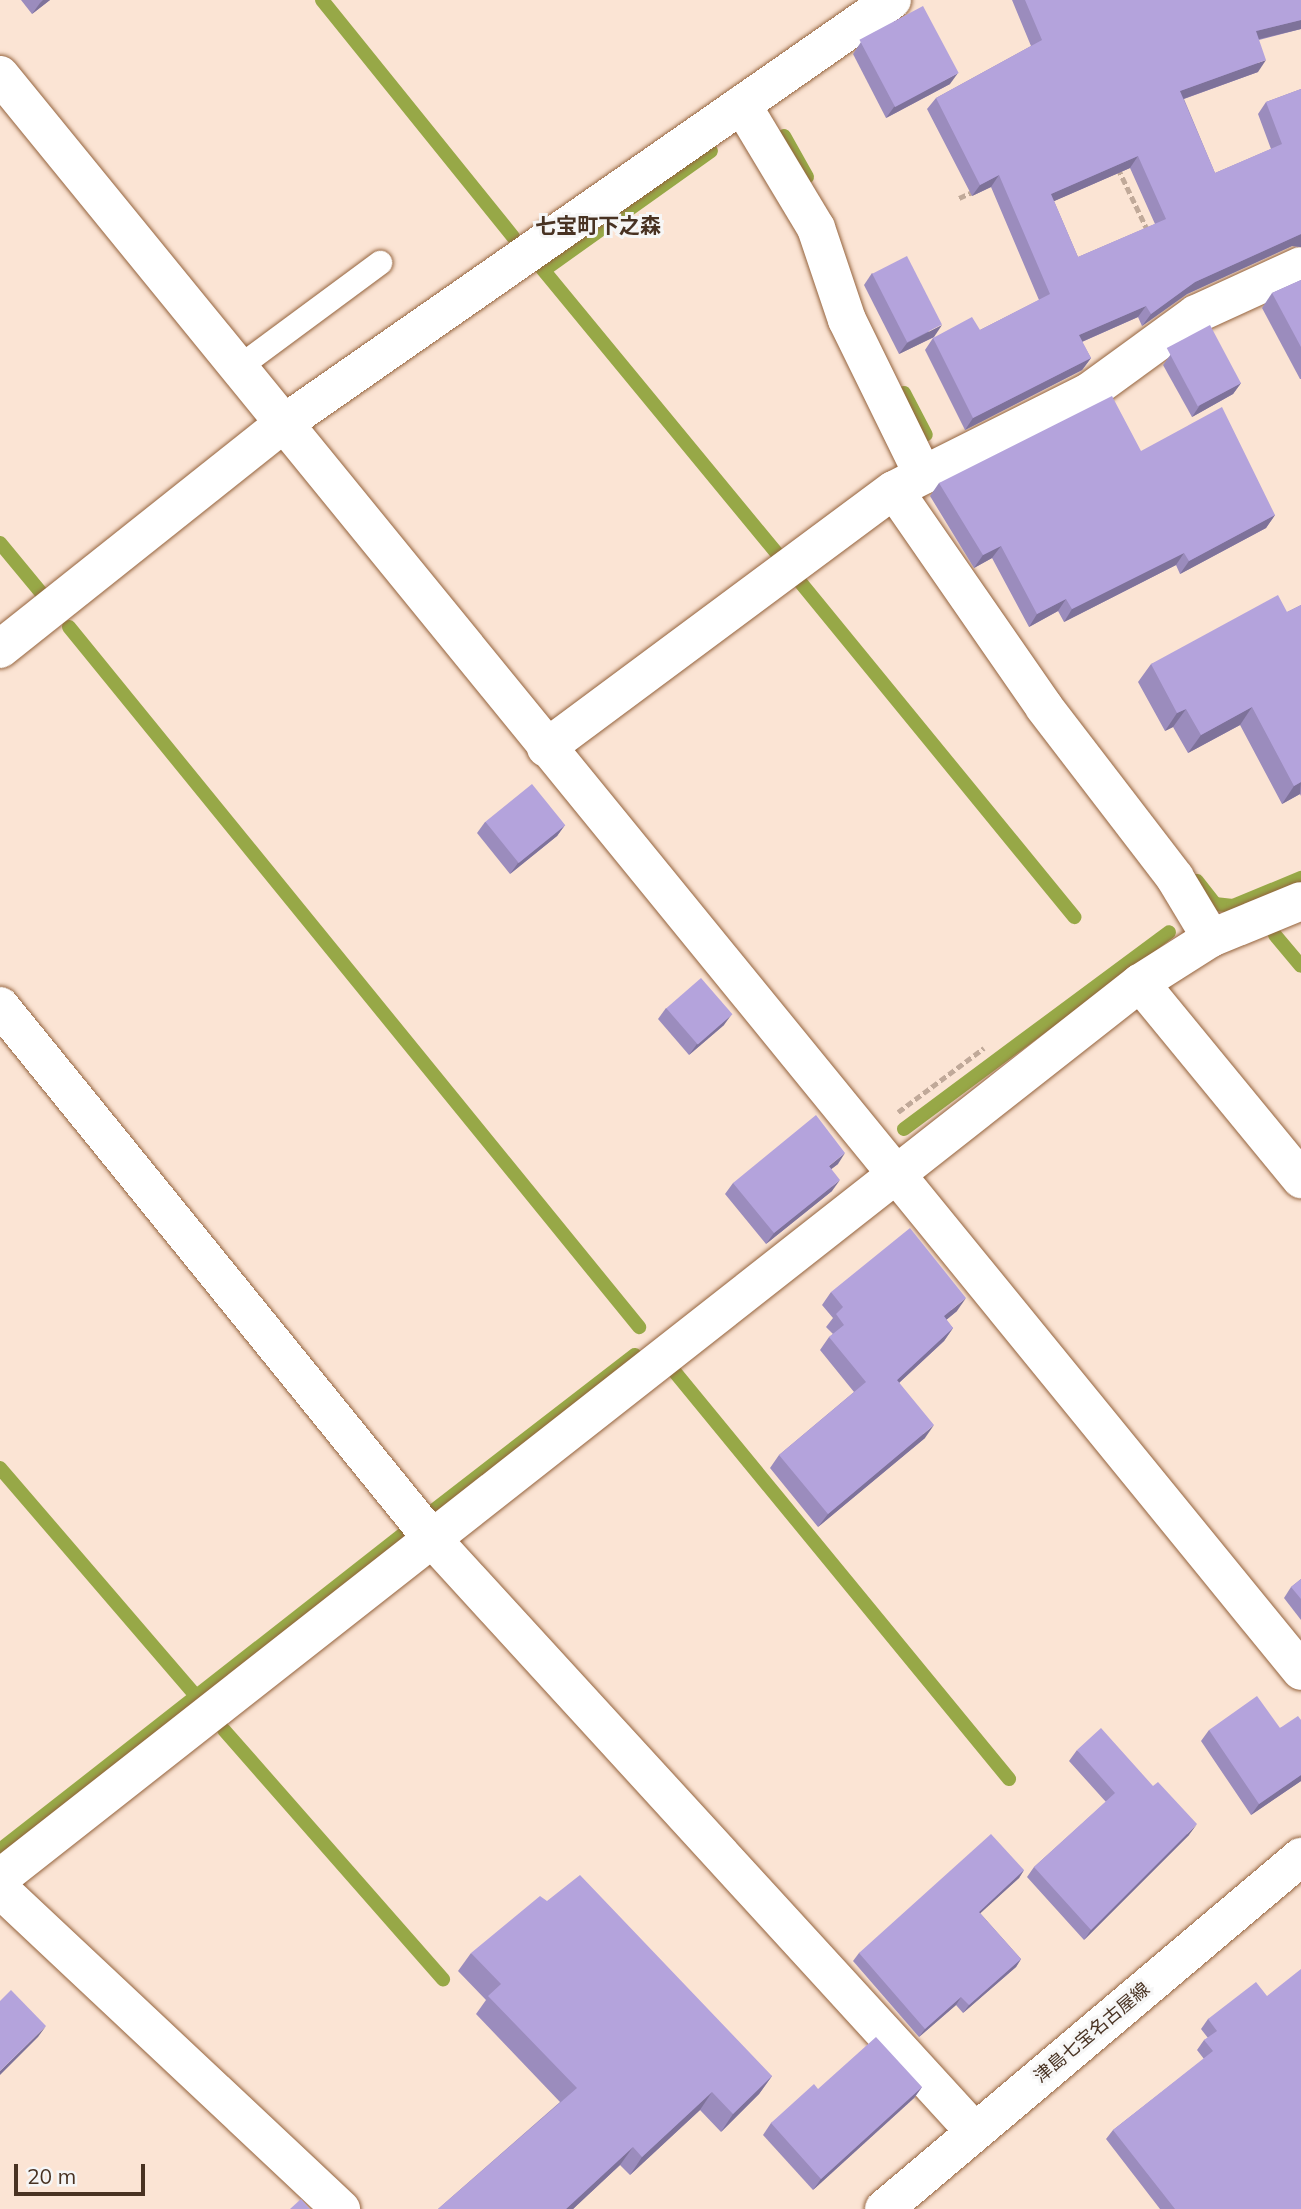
<!DOCTYPE html>
<meta charset="utf-8">
<style>
body{margin:0}
#map{position:relative;width:1301px;height:2209px;overflow:hidden;background:#fbe4d4;font-family:Mulish,"Noto Sans JP",sans-serif}
div>[style]{position:absolute}
[style*='--x']{left:calc(var(--x)*1px);top:calc(var(--y)*1px);width:calc(var(--w)*1px);rotate:calc(var(--a)*1deg)}
.stream>*{height:14px;margin:-7px;padding:0 7px;transform-origin:7px;border-radius:7px;background:#97a847}
.path>*{height:4.5px;margin-top:-2.25px;transform-origin:0;background:repeating-linear-gradient(90deg,#c0a999 0 7px,transparent 0 10.5px)}
.roads{filter:drop-shadow(0 0 2px #94633d) drop-shadow(0 0 2px #94633d)}
.lane>*{height:24px;margin:-12px;padding:0 12px;transform-origin:12px;border-radius:12px;background:#fff}
.street>*{height:38px;margin:-19px;padding:0 19px;transform-origin:19px;border-radius:19px;background:#fff}
.secondary>*{height:38px;margin:-19px;padding:0 19px;transform-origin:19px;border-radius:19px;background:#fff}
.wall>*{inset:0;background:#9b8cbd}
.shaded-wall>*{inset:0;background:#7e729a}
.building>*{inset:0;background:#b4a3dc;transform-origin:0 0}
span{translate:-50% -50%;white-space:nowrap;text-align:center;line-height:1.15;-webkit-text-stroke:6px #f6f6f6;paint-order:stroke}
.street-label{font-size:18px;color:#483222}
.quarter-label{font-size:21px;color:#483222;font-weight:700}
.scale{position:absolute;left:14px;top:2164px;width:131px;height:32px;box-sizing:border-box;border:4px solid #483222;border-top:0;padding-left:9px;font-size:21px;line-height:24px;white-space:nowrap;color:#483222;-webkit-text-stroke:5px #f6f6f6;paint-order:stroke}
</style>
<div id="map">
<div class="stream">
<i style="--x:322;--y:0;--w:304;--a:51.1"></i>
<i style="--x:784;--y:136;--w:47;--a:60.7"></i>
<i style="--x:540;--y:266;--w:372;--a:50.5"></i>
<i style="--x:544;--y:270;--w:205;--a:-35.5"></i>
<i style="--x:904;--y:393;--w:47;--a:62.4"></i>
<i style="--x:0;--y:543;--w:67;--a:50.4"></i>
<i style="--x:792;--y:572;--w:446;--a:50.7"></i>
<i style="--x:69;--y:627;--w:903;--a:50.84"></i>
<i style="--x:1197;--y:881;--w:29;--a:52"></i>
<i style="--x:1215;--y:904;--w:18;--a:6"></i>
<i style="--x:1233;--y:906;--w:74;--a:-22.4"></i>
<i style="--x:1275;--y:935;--w:40;--a:50"></i>
<i style="--x:904;--y:1129;--w:330;--a:-36.6"></i>
<i style="--x:674;--y:1371;--w:528;--a:50.61"></i>
<i style="--x:0;--y:1468;--w:301;--a:49.3"></i>
<i style="--x:429;--y:1514;--w:260;--a:-37.7"></i>
<i style="--x:224;--y:1730;--w:332;--a:48.7"></i>
<i style="--x:0;--y:1850;--w:516;--a:-38.07"></i>
</div>
<div class="path">
<i style="--x:1118;--y:168;--w:72;--a:64.5"></i>
<i style="--x:959;--y:198;--w:17;--a:-24"></i>
<i style="--x:898;--y:1112;--w:107;--a:-36.7"></i>
</div>
<div class="roads">
<div class="lane">
<i style="--x:238;--y:368;--w:177;--a:-36.5"></i>
</div>
<div class="street">
<i style="--x:923;--y:475;--w:186;--a:-26.6"></i>
<i style="--x:1089;--y:392;--w:132;--a:-36.1"></i>
<i style="--x:1196;--y:314;--w:115;--a:-24.6"></i>
<i style="--x:894;--y:490;--w:264;--a:55.3"></i>
<i style="--x:1044;--y:707;--w:215;--a:52.5"></i>
<i style="--x:1175;--y:878;--w:70;--a:59"></i>
<i style="--x:0;--y:649;--w:362;--a:-38.5"></i>
<i style="--x:283;--y:424;--w:742;--a:-34.85"></i>
<i style="--x:546;--y:748;--w:433;--a:-36.6"></i>
<i style="--x:894;--y:490;--w:33;--a:-27"></i>
<i style="--x:923;--y:475;--w:173;--a:-116.1"></i>
<i style="--x:847;--y:320;--w:97;--a:-108.6"></i>
<i style="--x:816;--y:228;--w:144;--a:-121"></i>
<i style="--x:1140;--y:983;--w:254;--a:50.6"></i>
<i style="--x:0;--y:1006;--w:689;--a:50.95"></i>
<i style="--x:434;--y:1541;--w:801;--a:47.53"></i>
<i style="--x:0;--y:1878;--w:1449;--a:-38.14"></i>
<i style="--x:1140;--y:983;--w:84;--a:-32.4"></i>
<i style="--x:1211;--y:938;--w:97;--a:-22.3"></i>
<i style="--x:0;--y:1889;--w:468;--a:43.2"></i>
</div>
<div class="secondary">
<i style="--x:0;--y:75;--w:2059;--a:50.81"></i>
<i style="--x:884;--y:2209;--w:546;--a:-40.17"></i>
</div>
</div>
<div class="wall">
<i style="clip-path:polygon(21px 0,50px 0,32px 14px)"></i>
<i style="clip-path:polygon(evenodd,1012px 0,1301px 0,1301px 29px,1259px 40px,1258px 72px,1184px 99px,1215px 173px,1271px 149px,1258px 114px,1266px 102px,1301px 89px,1301px 247px,1292px 246px,1187px 294px,1142px 326px,1138px 317px,1082px 342px,1091px 358px,1082px 370px,965px 430px,925px 350px,933px 338px,980px 330px,1039px 300px,991px 187px,972px 196px,927px 109px,936px 98px,1031px 46px,1012px 0,1130px 168px,1155px 224px,1078px 257px,1054px 201px,1130px 168px)"></i>
<i style="clip-path:polygon(861px 42px,950px 84px,886px 118px,853px 54px)"></i>
<i style="clip-path:polygon(872px 273px,934px 337px,899px 354px,864px 285px)"></i>
<i style="clip-path:polygon(1301px 280px,1301px 379px,1300px 379px,1262px 308px,1272px 293px)"></i>
<i style="clip-path:polygon(1171px 354px,1241px 383px,1233px 394px,1192px 417px,1163px 365px)"></i>
<i style="clip-path:polygon(1141px 451px,1275px 515px,1266px 528px,1180px 574px,1176px 565px,1064px 622px,1058px 611px,1029px 627px,992px 558px,974px 568px,930px 496px,939px 483px)"></i>
<i style="clip-path:polygon(1301px 605px,1301px 796px,1300px 794px,1282px 804px,1240px 725px,1188px 753px,1173px 727px,1165px 731px,1138px 682px,1151px 664px,1287px 612px)"></i>
<i style="clip-path:polygon(485px 822px,565px 825px,557px 836px,510px 874px,477px 833px)"></i>
<i style="clip-path:polygon(666px 1008px,724px 1025px,689px 1055px,658px 1019px)"></i>
<i style="clip-path:polygon(838px 1164px,831px 1169px,832px 1191px,766px 1244px,725px 1194px,733px 1183px)"></i>
<i style="clip-path:polygon(831px 1292px,957px 1311px,946px 1320px,953px 1328px,944px 1341px,899px 1383px,925px 1438px,818px 1527px,770px 1468px,779px 1455px,854px 1392px,820px 1350px,829px 1337px,833px 1334px,826px 1327px,833px 1318px,822px 1305px)"></i>
<i style="clip-path:polygon(1301px 1579px,1301px 1620px,1284px 1598px,1291px 1587px)"></i>
<i style="clip-path:polygon(1301px 1720px,1301px 1781px,1251px 1815px,1201px 1741px,1209px 1730px,1280px 1728px)"></i>
<i style="clip-path:polygon(1077px 1750px,1189px 1835px,1084px 1940px,1027px 1877px,1034px 1867px,1106px 1802px,1069px 1761px)"></i>
<i style="clip-path:polygon(1024px 1870px,1019px 1878px,980px 1913px,1021px 1959px,1016px 1967px,963px 2013px,956px 2005px,919px 2037px,853px 1961px,859px 1953px)"></i>
<i style="clip-path:polygon(471px 1953px,772px 2076px,759px 2094px,721px 2132px,700px 2110px,630px 2175px,620px 2165px,573px 2209px,438px 2209px,560px 2102px,476px 2014px,486px 2000px,458px 1971px)"></i>
<i style="clip-path:polygon(1267px 1996px,1301px 2209px,1160px 2209px,1106px 2139px,1113px 2130px,1204px 2059px,1197px 2050px,1204px 2040px,1208px 2038px,1201px 2029px,1208px 2019px)"></i>
<i style="clip-path:polygon(922px 2087px,914px 2098px,813px 2190px,763px 2135px,771px 2123px,818px 2089px)"></i>
</div>
<div class="shaded-wall">
<i style="clip-path:polygon(43px 0,50px 0,32px 14px,40px 3px)"></i>
<i style="clip-path:polygon(1301px 20px,1301px 29px,1247px 42px,1256px 31px)"></i>
<i style="clip-path:polygon(1266px 60px,1258px 72px,1172px 103px,1180px 91px)"></i>
<i style="clip-path:polygon(958px 73px,950px 84px,886px 118px,894px 107px)"></i>
<i style="clip-path:polygon(1138px 156px,1130px 168px,1043px 206px,1051px 194px)"></i>
<i style="clip-path:polygon(999px 175px,991px 187px,972px 196px,980px 185px)"></i>
<i style="clip-path:polygon(1301px 234px,1301px 247px,1292px 246px,1187px 294px,1142px 326px,1151px 314px,1195px 282px)"></i>
<i style="clip-path:polygon(1146px 306px,1138px 317px,1070px 347px,1079px 335px)"></i>
<i style="clip-path:polygon(942px 325px,934px 337px,899px 354px,907px 343px)"></i>
<i style="clip-path:polygon(1091px 358px,1082px 370px,965px 430px,973px 418px)"></i>
<i style="clip-path:polygon(1241px 383px,1233px 394px,1192px 417px,1200px 405px)"></i>
<i style="clip-path:polygon(1275px 515px,1266px 528px,1180px 574px,1189px 561px)"></i>
<i style="clip-path:polygon(1001px 546px,992px 558px,974px 568px,983px 555px)"></i>
<i style="clip-path:polygon(1184px 553px,1176px 565px,1064px 622px,1072px 609px)"></i>
<i style="clip-path:polygon(1066px 599px,1058px 611px,1029px 627px,1037px 614px)"></i>
<i style="clip-path:polygon(1252px 707px,1240px 725px,1188px 753px,1201px 735px)"></i>
<i style="clip-path:polygon(1186px 709px,1173px 727px,1165px 731px,1177px 713px)"></i>
<i style="clip-path:polygon(1301px 782px,1300px 794px,1282px 804px,1294px 786px)"></i>
<i style="clip-path:polygon(565px 825px,557px 836px,510px 874px,518px 863px)"></i>
<i style="clip-path:polygon(732px 1014px,724px 1025px,689px 1055px,697px 1044px)"></i>
<i style="clip-path:polygon(845px 1153px,838px 1164px,821px 1177px,829px 1166px)"></i>
<i style="clip-path:polygon(840px 1180px,832px 1191px,766px 1244px,774px 1233px)"></i>
<i style="clip-path:polygon(966px 1298px,957px 1311px,934px 1330px,944px 1316px)"></i>
<i style="clip-path:polygon(953px 1328px,944px 1341px,888px 1393px,897px 1380px)"></i>
<i style="clip-path:polygon(934px 1425px,925px 1438px,818px 1527px,828px 1514px)"></i>
<i style="clip-path:polygon(1301px 1775px,1301px 1781px,1251px 1815px,1259px 1804px)"></i>
<i style="clip-path:polygon(1197px 1824px,1189px 1835px,1084px 1940px,1091px 1930px)"></i>
<i style="clip-path:polygon(1024px 1870px,1019px 1878px,973px 1920px,979px 1912px)"></i>
<i style="clip-path:polygon(1021px 1959px,1016px 1967px,963px 2013px,969px 2005px)"></i>
<i style="clip-path:polygon(961px 1997px,956px 2005px,919px 2037px,925px 2029px)"></i>
<i style="clip-path:polygon(46px 2026px,38px 2037px,0 2075px,0 2071px)"></i>
<i style="clip-path:polygon(772px 2076px,759px 2094px,721px 2132px,733px 2114px)"></i>
<i style="clip-path:polygon(922px 2087px,914px 2098px,813px 2190px,821px 2179px)"></i>
<i style="clip-path:polygon(712px 2092px,700px 2110px,630px 2175px,642px 2157px)"></i>
<i style="clip-path:polygon(633px 2147px,620px 2165px,573px 2209px,566px 2209px)"></i>
</div>
<div class="building">
<i style="clip-path:polygon(evenodd,1025px 0,1301px 0,1301px 20px,1256px 31px,1266px 60px,1180px 91px,1215px 173px,1282px 144px,1266px 102px,1301px 89px,1301px 234px,1195px 282px,1151px 314px,1146px 306px,1079px 335px,1091px 358px,973px 418px,933px 338px,972px 317px,980px 330px,1050px 294px,999px 175px,980px 185px,936px 98px,1042px 40px,1025px 0,1138px 156px,1166px 219px,1078px 257px,1051px 194px,1138px 156px)"></i>
<i style="left:923px;top:6px;width:76px;height:72px;rotate:62deg"></i>
<i style="left:907px;top:256px;width:77px;height:39px;rotate:63deg"></i>
<i style="clip-path:polygon(1301px 280px,1301px 347px,1272px 293px)"></i>
<i style="left:1210px;top:325px;width:66px;height:49px;rotate:62deg"></i>
<i style="clip-path:polygon(1112px 396px,1141px 451px,1222px 407px,1275px 515px,1189px 561px,1184px 553px,1072px 609px,1066px 599px,1037px 614px,1001px 546px,983px 555px,939px 483px)"></i>
<i style="clip-path:polygon(1278px 595px,1287px 612px,1301px 605px,1301px 782px,1294px 786px,1252px 707px,1201px 735px,1186px 709px,1177px 713px,1151px 664px)"></i>
<i style="left:532px;top:784px;width:53px;height:60px;rotate:51deg"></i>
<i style="left:701px;top:978px;width:48px;height:46px;rotate:49deg"></i>
<i style="clip-path:polygon(816px 1115px,845px 1153px,829px 1166px,840px 1180px,774px 1233px,733px 1183px)"></i>
<i style="clip-path:polygon(910px 1228px,966px 1298px,944px 1316px,953px 1328px,897px 1380px,934px 1425px,828px 1514px,779px 1455px,866px 1382px,829px 1337px,844px 1325px,836px 1314px,843px 1307px,831px 1292px)"></i>
<i style="clip-path:polygon(1301px 1579px,1301px 1599px,1291px 1587px)"></i>
<i style="clip-path:polygon(1257px 1696px,1280px 1728px,1298px 1716px,1301px 1720px,1301px 1775px,1259px 1804px,1209px 1730px)"></i>
<i style="clip-path:polygon(1101px 1728px,1153px 1786px,1158px 1782px,1197px 1824px,1091px 1930px,1034px 1867px,1115px 1793px,1077px 1750px)"></i>
<i style="clip-path:polygon(991px 1834px,1024px 1870px,979px 1912px,1021px 1959px,969px 2005px,961px 1997px,925px 2029px,859px 1953px)"></i>
<i style="clip-path:polygon(580px 1875px,772px 2076px,733px 2114px,712px 2092px,642px 2157px,633px 2147px,566px 2209px,438px 2209px,577px 2088px,488px 1996px,501px 1984px,471px 1953px,540px 1896px,547px 1901px)"></i>
<i style="clip-path:polygon(1301px 1969px,1301px 2209px,1175px 2209px,1113px 2130px,1213px 2051px,1204px 2040px,1217px 2031px,1208px 2019px,1256px 1982px,1267px 1996px)"></i>
<i style="clip-path:polygon(11px 1990px,46px 2026px,0 2071px,0 2001px)"></i>
<i style="clip-path:polygon(876px 2037px,922px 2087px,821px 2179px,771px 2123px,814px 2084px,818px 2089px)"></i>
<i style="clip-path:polygon(301px 2199px,310px 2209px,290px 2209px)"></i>
</div>
<div class="street-label">
<span style="left:1092px;top:2033px;rotate:-40deg">津島七宝名古屋線</span>
</div>
<div class="quarter-label">
<span style="left:598px;top:225px">七宝町下之森</span>
</div>
<div class="scale">20 m</div>
</div>
